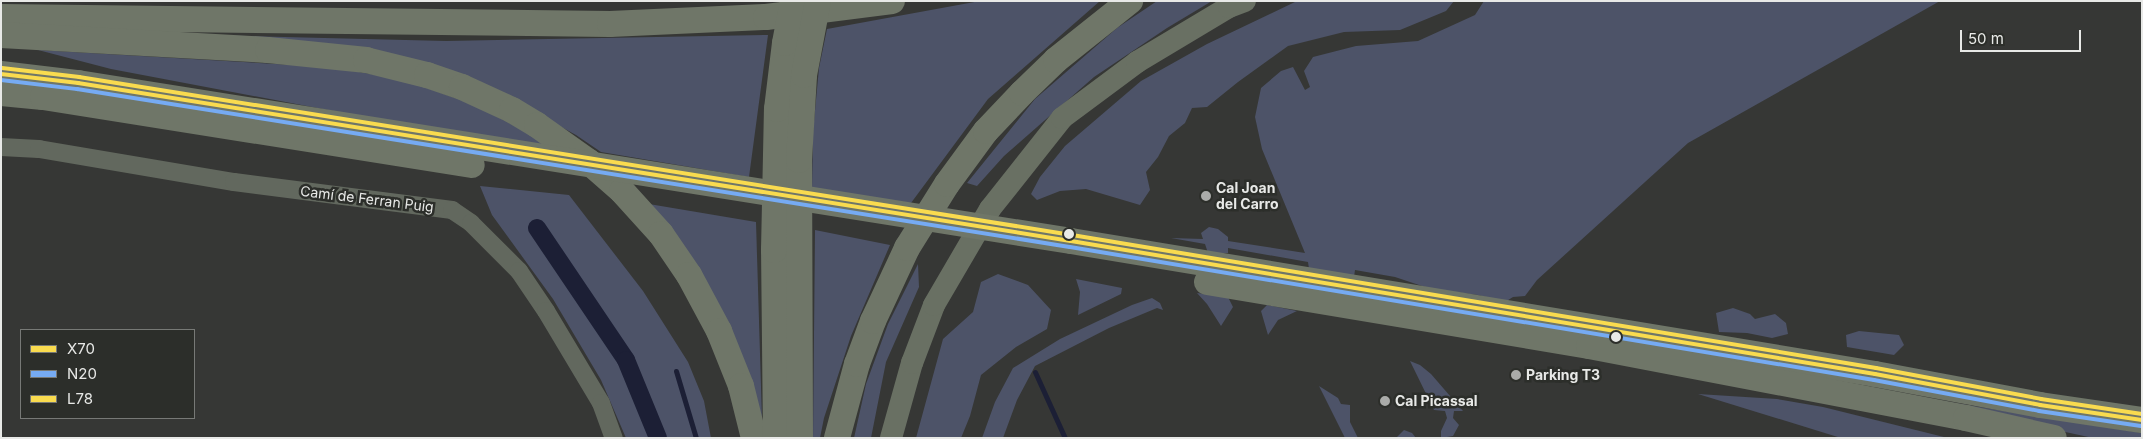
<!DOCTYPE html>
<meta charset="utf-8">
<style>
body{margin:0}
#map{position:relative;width:2143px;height:439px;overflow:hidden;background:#363735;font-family:Inter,sans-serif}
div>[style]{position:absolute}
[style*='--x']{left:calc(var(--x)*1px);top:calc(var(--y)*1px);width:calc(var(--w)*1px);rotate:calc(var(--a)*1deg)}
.green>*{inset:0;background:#4d5368}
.stream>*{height:5px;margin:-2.5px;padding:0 2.5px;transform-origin:2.5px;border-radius:2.5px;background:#1c1f35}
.canal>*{height:18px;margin:-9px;padding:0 9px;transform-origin:9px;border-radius:9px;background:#1c1f35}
.minor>*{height:18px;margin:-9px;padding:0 9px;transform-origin:9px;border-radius:9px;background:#62685e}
.major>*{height:22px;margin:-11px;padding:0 11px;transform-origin:11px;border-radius:11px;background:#697063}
.highway>*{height:26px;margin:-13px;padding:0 13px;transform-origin:13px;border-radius:13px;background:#6f7668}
.bus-1>*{height:4px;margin:-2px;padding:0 2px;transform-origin:2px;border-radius:2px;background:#f9db4f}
.bus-2>*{height:4px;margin:-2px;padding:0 2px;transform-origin:2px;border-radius:2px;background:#76abf3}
.bus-3>*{height:4px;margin:-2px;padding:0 2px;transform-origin:2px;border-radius:2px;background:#f9db4f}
.dots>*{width:14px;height:14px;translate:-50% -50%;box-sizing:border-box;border:2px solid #2c2e2a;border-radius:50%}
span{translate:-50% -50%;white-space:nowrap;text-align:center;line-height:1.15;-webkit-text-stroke:5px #2c2e2a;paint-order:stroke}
.poi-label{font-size:14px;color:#e8e9e7;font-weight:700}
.left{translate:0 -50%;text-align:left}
.street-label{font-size:14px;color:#e8e9e7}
.frame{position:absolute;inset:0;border:2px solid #e8e9e7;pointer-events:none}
.legend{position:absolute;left:20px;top:329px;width:175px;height:90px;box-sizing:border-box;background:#2c2e2a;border:1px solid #777976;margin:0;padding:6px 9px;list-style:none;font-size:15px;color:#e8e9e7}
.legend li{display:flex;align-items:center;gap:10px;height:25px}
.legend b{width:25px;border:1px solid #777976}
.scale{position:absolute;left:1960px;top:30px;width:121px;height:22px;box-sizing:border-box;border:2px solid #e8e9e7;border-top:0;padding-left:6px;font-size:15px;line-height:18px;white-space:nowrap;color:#e8e9e7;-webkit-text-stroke:4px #2c2e2a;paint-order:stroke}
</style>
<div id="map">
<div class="green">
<i style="clip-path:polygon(980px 1px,1100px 1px,988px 99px,911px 203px,812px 189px,813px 132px,819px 68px,827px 29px)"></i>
<i style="clip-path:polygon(1157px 1px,1212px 1px,1167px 28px,1094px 77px,1004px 156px,977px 186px,967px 183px,1035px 99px,1117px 28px)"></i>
<i style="clip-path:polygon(1297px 1px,1454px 1px,1446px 11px,1400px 30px,1344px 32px,1288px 46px,1238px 82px,1207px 107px,1192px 108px,1185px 123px,1169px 136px,1158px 157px,1146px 172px,1150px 190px,1140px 205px,1086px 189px,1060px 191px,1037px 200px,1031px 194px,1040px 177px,1065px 146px,1141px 81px,1207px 44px)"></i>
<i style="clip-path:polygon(1484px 1px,1940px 1px,1688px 143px,1537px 280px,1525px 296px,1513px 297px,1505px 302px,1478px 295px,1431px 289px,1395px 277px,1355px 270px,1354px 277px,1309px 269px,1308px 262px,1228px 248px,1228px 253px,1208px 253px,1205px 244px,1171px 238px,1203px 239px,1201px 233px,1209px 227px,1218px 229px,1228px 237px,1228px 241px,1305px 253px,1262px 149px,1255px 117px,1261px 88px,1281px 71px,1293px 67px,1305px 90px,1310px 87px,1304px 71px,1313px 57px,1356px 46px,1418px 41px,1475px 15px)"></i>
<i style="clip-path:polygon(206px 35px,446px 41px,768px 35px,749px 177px,601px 152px,576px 135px,488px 87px)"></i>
<i style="clip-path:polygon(38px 50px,328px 67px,402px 79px,472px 104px,531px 134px,550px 149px,407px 125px,111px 69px)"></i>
<i style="clip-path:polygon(480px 186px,569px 195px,643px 291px,688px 362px,704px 401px,711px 438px,626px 438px,601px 380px,553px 299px,492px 215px)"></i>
<i style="clip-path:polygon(649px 204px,756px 222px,762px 420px)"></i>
<i style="clip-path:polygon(815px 230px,890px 245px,851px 336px,824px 418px,820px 438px,813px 438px)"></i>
<i style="clip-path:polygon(918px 264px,919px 287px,886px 362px,871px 438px,854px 438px,866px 384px,888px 324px)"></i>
<i style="clip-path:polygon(998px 274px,1028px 285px,1051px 310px,1047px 329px,1016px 347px,981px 375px,970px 416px,961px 438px,916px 438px,943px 339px,973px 312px,981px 282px)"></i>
<i style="clip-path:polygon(1076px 279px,1122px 288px,1121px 294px,1078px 315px,1080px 292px)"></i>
<i style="clip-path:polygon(1197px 293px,1228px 297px,1233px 307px,1221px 326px,1207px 304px)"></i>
<i style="clip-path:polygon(1152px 298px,1160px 303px,1163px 310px,1157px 308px,1109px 328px,1035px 366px,1017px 400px,1003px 438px,982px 438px,995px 402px,1013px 368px,1060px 339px,1132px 305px)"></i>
<i style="clip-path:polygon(1267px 305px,1297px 311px,1278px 320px,1268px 335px,1261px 311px)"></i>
<i style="clip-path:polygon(1733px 308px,1750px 314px,1755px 319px,1775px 314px,1786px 323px,1788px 334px,1772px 338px,1747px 333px,1719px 332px,1716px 313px)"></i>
<i style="clip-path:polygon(1859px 331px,1899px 335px,1904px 345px,1894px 355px,1847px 347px,1846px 335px)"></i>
<i style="clip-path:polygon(1410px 361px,1420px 365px,1431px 374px,1463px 411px,1454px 411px,1453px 418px,1459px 425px,1453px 436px,1441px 438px,1441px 431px,1447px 418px,1445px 411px,1434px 410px)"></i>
<i style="clip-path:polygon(1319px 386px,1338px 398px,1341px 404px,1350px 405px,1350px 422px,1358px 438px,1345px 438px)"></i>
<i style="clip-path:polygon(1874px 390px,2142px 433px,2142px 438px,2093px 438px)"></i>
<i style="clip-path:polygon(1698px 394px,1777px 399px,1823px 407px,1948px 438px,1841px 438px)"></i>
<i style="clip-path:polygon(1404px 430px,1412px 433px,1416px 438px,1396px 438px)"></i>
</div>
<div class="stream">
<i style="--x:676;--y:371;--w:70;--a:73.4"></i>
<i style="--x:1035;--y:372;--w:72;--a:65.6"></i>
</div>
<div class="canal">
<i style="--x:537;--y:228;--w:159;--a:56"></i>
<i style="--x:626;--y:360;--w:84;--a:67.7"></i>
</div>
<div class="minor">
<i style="--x:1;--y:147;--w:38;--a:3"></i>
<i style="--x:39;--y:149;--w:198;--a:9.6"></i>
<i style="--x:234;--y:182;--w:220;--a:7.3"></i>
<i style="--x:452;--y:210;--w:23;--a:34"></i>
<i style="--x:471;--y:223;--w:68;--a:45"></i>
<i style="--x:519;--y:271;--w:48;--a:56"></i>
<i style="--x:546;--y:311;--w:107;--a:59.1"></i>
<i style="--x:601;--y:403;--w:37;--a:70"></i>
</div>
<div class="major">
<i style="--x:891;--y:438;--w:78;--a:-74.4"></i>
<i style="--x:912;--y:363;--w:62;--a:-69.2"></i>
<i style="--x:934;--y:305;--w:111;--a:-59.7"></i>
<i style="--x:990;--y:209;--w:116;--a:-51.6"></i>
<i style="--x:1062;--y:118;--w:94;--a:-36.7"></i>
<i style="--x:1137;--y:62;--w:107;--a:-30.9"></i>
<i style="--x:1229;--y:7;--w:17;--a:-21"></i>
</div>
<div class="highway">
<i style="--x:1;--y:17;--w:609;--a:0.66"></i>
<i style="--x:610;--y:24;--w:156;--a:-2.6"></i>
<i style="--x:766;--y:17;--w:127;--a:-7.2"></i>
<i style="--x:1;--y:35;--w:267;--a:3.2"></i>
<i style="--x:268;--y:50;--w:99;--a:5.8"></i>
<i style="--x:366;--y:60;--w:63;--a:13.8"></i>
<i style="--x:427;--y:75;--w:37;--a:19"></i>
<i style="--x:462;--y:87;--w:55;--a:24.7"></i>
<i style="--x:512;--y:110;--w:29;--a:31"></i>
<i style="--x:537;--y:125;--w:64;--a:35.4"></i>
<i style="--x:589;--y:162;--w:44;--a:41.3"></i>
<i style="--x:622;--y:191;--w:58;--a:47.8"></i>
<i style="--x:661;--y:234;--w:50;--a:55.7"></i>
<i style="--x:689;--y:275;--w:64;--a:61.8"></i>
<i style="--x:719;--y:331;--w:59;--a:68.2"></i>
<i style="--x:741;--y:386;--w:54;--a:76"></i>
<i style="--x:1;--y:74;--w:78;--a:6.7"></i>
<i style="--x:78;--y:83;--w:1005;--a:9.04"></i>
<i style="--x:1071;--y:241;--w:815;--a:9.39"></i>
<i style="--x:1875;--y:374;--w:168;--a:10.6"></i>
<i style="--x:2040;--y:405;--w:103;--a:8.4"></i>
<i style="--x:1;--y:93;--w:42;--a:5.4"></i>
<i style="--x:43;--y:97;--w:434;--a:9"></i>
<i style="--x:1207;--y:282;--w:387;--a:9.5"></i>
<i style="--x:1589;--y:346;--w:384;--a:10.8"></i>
<i style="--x:1966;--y:418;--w:90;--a:12.8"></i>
<i style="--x:776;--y:438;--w:188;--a:-90.6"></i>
<i style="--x:774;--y:250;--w:141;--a:-88.8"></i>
<i style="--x:777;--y:109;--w:66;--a:-83.1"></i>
<i style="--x:785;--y:43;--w:43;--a:-79.2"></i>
<i style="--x:800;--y:438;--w:278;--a:-90.2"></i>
<i style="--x:799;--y:160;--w:85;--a:-86.6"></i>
<i style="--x:804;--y:75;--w:75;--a:-79.3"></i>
<i style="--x:837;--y:438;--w:77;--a:-74.9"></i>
<i style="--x:857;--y:364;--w:46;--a:-69.6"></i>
<i style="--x:873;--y:321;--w:81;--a:-65"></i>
<i style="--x:907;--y:248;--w:75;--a:-58"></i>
<i style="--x:947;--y:184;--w:66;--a:-53.7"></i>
<i style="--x:986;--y:131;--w:52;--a:-46.5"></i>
<i style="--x:1022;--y:93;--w:47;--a:-44.1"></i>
<i style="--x:1056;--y:60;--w:95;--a:-38.6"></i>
</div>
<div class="bus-1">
<i style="--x:1;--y:74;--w:78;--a:6.7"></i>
<i style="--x:78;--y:83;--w:1005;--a:9.04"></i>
<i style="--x:1071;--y:241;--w:815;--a:9.39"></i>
<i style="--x:1875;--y:374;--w:168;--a:10.6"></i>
<i style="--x:2040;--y:405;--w:103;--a:8.4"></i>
</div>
<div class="bus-2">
<i style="--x:1;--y:80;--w:77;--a:6.8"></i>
<i style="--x:77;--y:89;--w:1005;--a:9.04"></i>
<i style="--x:1070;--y:247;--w:815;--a:9.39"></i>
<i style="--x:1874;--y:380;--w:168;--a:10.6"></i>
<i style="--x:2039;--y:411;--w:103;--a:8.4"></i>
</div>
<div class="bus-3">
<i style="--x:2;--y:68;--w:78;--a:6.7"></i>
<i style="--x:79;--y:77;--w:1005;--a:9.04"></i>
<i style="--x:1072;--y:235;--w:815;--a:9.39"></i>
<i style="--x:1876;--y:368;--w:168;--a:10.6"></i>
<i style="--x:2041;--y:399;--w:102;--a:8.4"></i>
</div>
<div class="dots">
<i style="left:1206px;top:196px;background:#aaaba9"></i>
<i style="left:1069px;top:234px;background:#e8e9e7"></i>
<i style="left:1616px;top:337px;background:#e8e9e7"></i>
<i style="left:1516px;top:375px;background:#aaaba9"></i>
<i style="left:1385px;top:401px;background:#aaaba9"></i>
</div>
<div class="poi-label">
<span class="left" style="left:1216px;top:196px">Cal Joan<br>del Carro</span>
<span class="left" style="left:1526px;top:375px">Parking T3</span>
<span class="left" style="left:1395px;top:401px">Cal Picassal</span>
</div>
<div class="street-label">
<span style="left:367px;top:199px;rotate:7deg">Camí de Ferran Puig</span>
</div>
<div class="frame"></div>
<ul class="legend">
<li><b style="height:6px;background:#f9db4f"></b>X70</li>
<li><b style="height:6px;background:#76abf3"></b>N20</li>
<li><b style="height:6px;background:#f9db4f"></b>L78</li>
</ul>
<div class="scale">50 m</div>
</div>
